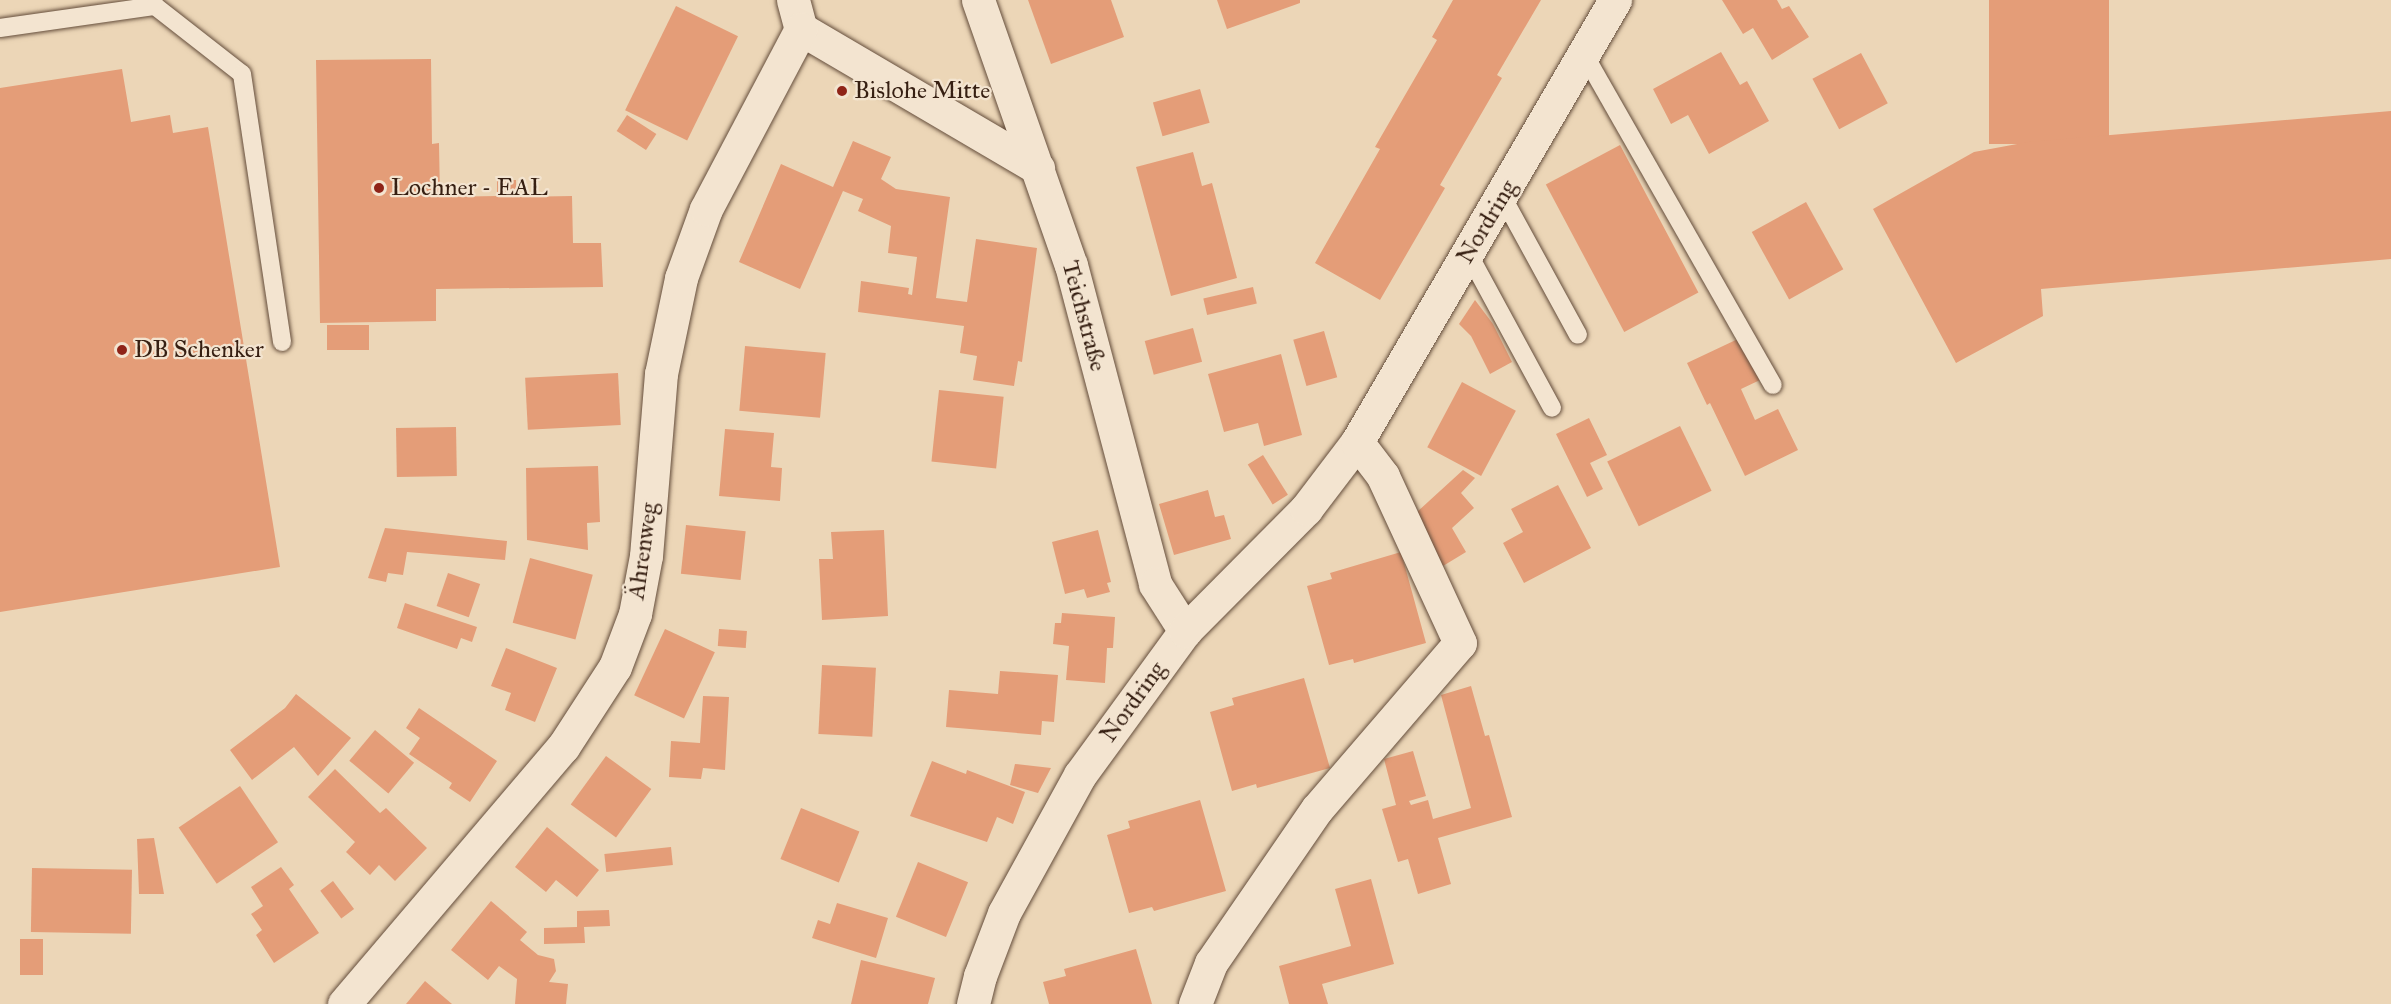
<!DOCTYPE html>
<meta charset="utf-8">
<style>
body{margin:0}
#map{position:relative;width:2391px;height:1004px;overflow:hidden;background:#ecd6b7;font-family:"IM FELL Great Primer",serif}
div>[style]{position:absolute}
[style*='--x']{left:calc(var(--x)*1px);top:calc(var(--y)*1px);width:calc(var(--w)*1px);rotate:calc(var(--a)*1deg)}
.building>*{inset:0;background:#e49d78;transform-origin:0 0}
.roads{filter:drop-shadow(0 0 2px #644d3b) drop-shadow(0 0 2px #644d3b)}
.service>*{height:18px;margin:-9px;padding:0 9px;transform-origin:9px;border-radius:9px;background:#f3e4d0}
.minor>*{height:33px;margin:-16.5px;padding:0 16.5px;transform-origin:16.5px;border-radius:16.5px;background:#f3e4d0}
.dots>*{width:16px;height:16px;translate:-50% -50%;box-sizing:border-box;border:3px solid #f3e4d0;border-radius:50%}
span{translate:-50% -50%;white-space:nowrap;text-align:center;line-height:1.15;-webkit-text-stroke:4.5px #f3e4d0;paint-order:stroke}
.poi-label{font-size:24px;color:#361f12}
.left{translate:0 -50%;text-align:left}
.street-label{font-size:24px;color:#361f12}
</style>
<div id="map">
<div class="building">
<i style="clip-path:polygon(1028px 0,1111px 0,1124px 37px,1051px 64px)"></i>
<i style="clip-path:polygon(1217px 0,1300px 0,1300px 3px,1227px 29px)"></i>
<i style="clip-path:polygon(1453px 0,1541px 0,1497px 75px,1502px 78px,1440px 185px,1445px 188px,1380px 300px,1315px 263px,1380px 149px,1375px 147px,1437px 40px,1432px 37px)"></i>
<i style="clip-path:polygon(1722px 0,1777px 0,1782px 9px,1789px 6px,1809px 37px,1772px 60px,1753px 28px,1743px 34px)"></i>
<i style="left:1989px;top:0;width:120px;height:144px"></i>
<i style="left:676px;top:6px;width:69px;height:116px;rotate:26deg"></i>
<i style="clip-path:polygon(1721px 52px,1740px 85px,1747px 81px,1769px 121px,1709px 154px,1688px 115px,1671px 124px,1653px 89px)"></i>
<i style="left:1861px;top:53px;width:57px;height:55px;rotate:62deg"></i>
<i style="clip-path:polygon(431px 59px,432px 144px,439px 143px,440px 197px,497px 196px,497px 180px,516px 180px,516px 197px,572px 196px,573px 243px,601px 243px,603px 287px,436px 289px,436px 321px,320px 323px,316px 60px)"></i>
<i style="clip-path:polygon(122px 69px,131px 122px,170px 115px,173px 133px,208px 127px,280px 567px,0 612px,0 88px)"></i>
<i style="left:1200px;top:89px;width:35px;height:49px;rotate:74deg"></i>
<i style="clip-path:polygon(2391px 111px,2391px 259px,2041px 289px,2043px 316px,1956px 363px,1873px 209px,1974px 152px,2028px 142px)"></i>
<i style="left:627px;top:115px;width:35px;height:19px;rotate:33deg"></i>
<i style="clip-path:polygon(853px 141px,891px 157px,881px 179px,896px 189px,950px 197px,936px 298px,967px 302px,976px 239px,1037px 248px,1022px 362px,1018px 361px,1014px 386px,973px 380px,977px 356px,960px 353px,964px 326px,858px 312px,861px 281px,909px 288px,908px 294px,912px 295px,917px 257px,888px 253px,891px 226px,858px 211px,863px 199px,843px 191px,800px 289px,739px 262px,781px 164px,833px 187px)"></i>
<i style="left:1620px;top:145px;width:167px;height:84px;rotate:62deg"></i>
<i style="clip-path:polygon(1193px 152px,1202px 186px,1212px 183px,1237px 278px,1171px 296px,1136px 167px)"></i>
<i style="left:1806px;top:202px;width:77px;height:62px;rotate:61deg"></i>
<i style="left:1253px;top:287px;width:17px;height:51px;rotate:77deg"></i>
<i style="clip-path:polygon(1475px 300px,1493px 324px,1512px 362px,1490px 374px,1471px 336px,1459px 324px)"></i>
<i style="left:327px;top:325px;width:42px;height:25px"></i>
<i style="left:1193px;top:328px;width:35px;height:50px;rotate:75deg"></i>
<i style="left:1324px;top:331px;width:48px;height:32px;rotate:74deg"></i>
<i style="clip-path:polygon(1740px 338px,1760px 380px,1741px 389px,1755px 420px,1778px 409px,1798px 450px,1745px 476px,1710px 403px,1707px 405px,1687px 363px)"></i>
<i style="left:745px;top:346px;width:81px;height:65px;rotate:5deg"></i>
<i style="clip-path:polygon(1281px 354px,1302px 435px,1264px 446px,1258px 423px,1224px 432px,1208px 374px)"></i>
<i style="left:618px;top:373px;width:52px;height:93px;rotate:87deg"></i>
<i style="left:1462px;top:382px;width:61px;height:74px;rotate:28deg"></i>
<i style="left:939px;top:390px;width:65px;height:72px;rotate:6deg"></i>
<i style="clip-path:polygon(1589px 418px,1607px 455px,1590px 463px,1603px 489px,1587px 497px,1556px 434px)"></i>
<i style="left:1680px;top:426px;width:72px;height:81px;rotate:64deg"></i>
<i style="left:456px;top:427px;width:49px;height:60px;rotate:89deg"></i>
<i style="clip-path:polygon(725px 429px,774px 433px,771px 467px,782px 468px,780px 501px,719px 496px)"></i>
<i style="left:1263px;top:455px;width:47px;height:18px;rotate:58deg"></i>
<i style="clip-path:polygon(598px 466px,600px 522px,587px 523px,588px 550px,527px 540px,526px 468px)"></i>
<i style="clip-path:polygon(1463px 470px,1475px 478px,1461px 493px,1474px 508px,1452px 528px,1466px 552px,1443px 566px,1417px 512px)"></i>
<i style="clip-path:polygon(1558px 485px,1591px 548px,1524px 583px,1503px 543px,1523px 532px,1511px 509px)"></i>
<i style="clip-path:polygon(1208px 490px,1215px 517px,1224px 515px,1231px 539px,1174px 555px,1159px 504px)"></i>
<i style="left:686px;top:525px;width:60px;height:49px;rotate:6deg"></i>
<i style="clip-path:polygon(385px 528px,507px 541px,505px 560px,407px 552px,403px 575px,388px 573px,386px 582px,368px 578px)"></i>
<i style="clip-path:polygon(884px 530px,888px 616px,822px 620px,819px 559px,833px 559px,831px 532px)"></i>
<i style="clip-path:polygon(1098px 530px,1111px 582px,1107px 583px,1110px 592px,1087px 598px,1084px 589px,1065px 594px,1052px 542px)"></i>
<i style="clip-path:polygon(1401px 552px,1426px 643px,1354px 663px,1353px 659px,1329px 665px,1307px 586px,1332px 579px,1330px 573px)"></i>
<i style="left:530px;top:558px;width:65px;height:67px;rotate:15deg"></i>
<i style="left:448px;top:573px;width:34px;height:35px;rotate:19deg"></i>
<i style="clip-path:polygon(405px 603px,477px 627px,472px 642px,461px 638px,457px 649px,397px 628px)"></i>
<i style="clip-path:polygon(1062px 613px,1115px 617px,1113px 648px,1107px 648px,1105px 683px,1066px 680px,1069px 646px,1053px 644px,1055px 623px,1061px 623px)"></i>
<i style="left:665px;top:629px;width:55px;height:73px;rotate:25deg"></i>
<i style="left:719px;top:629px;width:28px;height:17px;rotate:4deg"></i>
<i style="clip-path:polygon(506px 648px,557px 668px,535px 722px,505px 710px,511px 693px,491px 686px)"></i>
<i style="left:822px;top:665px;width:54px;height:69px;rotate:3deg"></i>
<i style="clip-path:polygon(1000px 671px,1058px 675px,1054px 722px,1042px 721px,1041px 735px,946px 727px,949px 690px,998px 694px)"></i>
<i style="clip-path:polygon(1304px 678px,1330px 768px,1257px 788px,1256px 784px,1232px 791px,1210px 712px,1234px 705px,1232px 698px)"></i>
<i style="clip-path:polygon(1471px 686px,1485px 736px,1489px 735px,1512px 817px,1438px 838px,1451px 884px,1418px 894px,1408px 859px,1398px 862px,1382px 809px,1396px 805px,1384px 759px,1413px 751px,1426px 796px,1409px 801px,1411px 805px,1428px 800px,1433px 819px,1471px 808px,1441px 695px)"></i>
<i style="clip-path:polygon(296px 694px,351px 738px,318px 776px,294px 747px,252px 780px,230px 750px,285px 708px)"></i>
<i style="clip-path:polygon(703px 696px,729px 697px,725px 770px,703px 768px,701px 779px,669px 777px,671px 741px,700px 743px)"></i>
<i style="clip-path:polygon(419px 708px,497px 761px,470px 802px,449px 788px,452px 783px,409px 754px,420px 738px,406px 728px)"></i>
<i style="left:375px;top:730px;width:51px;height:40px;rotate:40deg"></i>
<i style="left:606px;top:756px;width:56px;height:60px;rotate:36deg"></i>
<i style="clip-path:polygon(932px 761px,966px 774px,967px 770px,1025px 792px,1013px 824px,997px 817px,987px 842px,910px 816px)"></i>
<i style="clip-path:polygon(1015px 764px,1051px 768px,1038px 793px,1010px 785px)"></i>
<i style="clip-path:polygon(335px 769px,380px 813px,386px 808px,427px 848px,395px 881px,379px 865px,370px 875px,346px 852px,355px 842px,308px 797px)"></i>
<i style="left:240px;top:786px;width:68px;height:74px;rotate:56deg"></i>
<i style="clip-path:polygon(1200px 800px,1226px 891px,1154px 911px,1152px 907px,1129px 913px,1107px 835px,1130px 828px,1128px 821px)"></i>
<i style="left:801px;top:808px;width:63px;height:55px;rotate:22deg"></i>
<i style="clip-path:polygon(547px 827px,599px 870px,577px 897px,556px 880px,546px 892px,515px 867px)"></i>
<i style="clip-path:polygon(154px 838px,164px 894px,139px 894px,137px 839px)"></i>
<i style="left:671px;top:847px;width:18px;height:67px;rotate:84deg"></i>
<i style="left:918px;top:862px;width:54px;height:59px;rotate:22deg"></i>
<i style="clip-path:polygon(281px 867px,294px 885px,289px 889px,319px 933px,274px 963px,256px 935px,262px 930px,251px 914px,263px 906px,251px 887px)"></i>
<i style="left:32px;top:868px;width:100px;height:64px;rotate:1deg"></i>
<i style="clip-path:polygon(1371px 879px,1394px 964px,1322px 984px,1328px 1004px,1289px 1004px,1279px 966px,1351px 946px,1335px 889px)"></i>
<i style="left:333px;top:881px;width:35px;height:16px;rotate:53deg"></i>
<i style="clip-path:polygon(491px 901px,527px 932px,520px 940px,538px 955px,554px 959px,556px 971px,549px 982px,568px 984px,566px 1004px,515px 1004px,517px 979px,499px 966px,488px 980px,451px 950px)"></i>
<i style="clip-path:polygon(837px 903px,888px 918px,876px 958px,812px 938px,818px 920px,830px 924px)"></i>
<i style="clip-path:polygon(609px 910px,610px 926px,584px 927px,585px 943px,544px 944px,544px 928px,577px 927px,577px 911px)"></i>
<i style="left:20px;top:939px;width:23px;height:36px"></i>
<i style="clip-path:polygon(1136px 949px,1152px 1004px,1049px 1004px,1043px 982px,1066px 976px,1064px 969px)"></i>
<i style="clip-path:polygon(861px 960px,935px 978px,928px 1004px,851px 1004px)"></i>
<i style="clip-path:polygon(425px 981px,452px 1004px,406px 1004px)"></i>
</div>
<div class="roads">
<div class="service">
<i style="--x:0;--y:28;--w:157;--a:-8.1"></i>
<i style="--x:155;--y:6;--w:110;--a:38"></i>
<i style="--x:242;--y:74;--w:271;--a:81.5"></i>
<i style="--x:1584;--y:54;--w:381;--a:60.3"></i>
<i style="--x:1502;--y:196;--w:158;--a:61.3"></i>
<i style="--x:1468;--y:253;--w:176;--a:61.5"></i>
</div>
<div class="minor">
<i style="--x:793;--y:0;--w:30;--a:75"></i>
<i style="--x:801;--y:29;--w:275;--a:30.4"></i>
<i style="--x:978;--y:0;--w:281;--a:70.7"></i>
<i style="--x:1071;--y:265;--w:330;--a:75.2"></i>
<i style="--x:1155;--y:584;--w:56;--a:57.4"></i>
<i style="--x:344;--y:1004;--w:338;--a:-49.6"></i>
<i style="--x:563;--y:747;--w:95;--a:-57"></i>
<i style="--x:615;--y:667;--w:57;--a:-69.3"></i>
<i style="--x:635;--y:614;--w:59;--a:-79.3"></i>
<i style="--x:646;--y:556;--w:183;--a:-85.3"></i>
<i style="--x:661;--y:374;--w:98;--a:-78.2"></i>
<i style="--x:681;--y:278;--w:73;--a:-70.1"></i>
<i style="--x:706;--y:209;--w:204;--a:-62.2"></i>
<i style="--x:973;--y:1004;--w:29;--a:-76"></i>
<i style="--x:980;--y:976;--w:67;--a:-69.1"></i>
<i style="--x:1004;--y:913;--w:158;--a:-61.2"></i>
<i style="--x:1080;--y:775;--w:178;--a:-53.9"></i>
<i style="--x:1185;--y:631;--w:172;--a:-45.2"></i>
<i style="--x:1306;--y:509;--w:84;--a:-52.7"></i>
<i style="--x:1357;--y:442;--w:512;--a:-59.73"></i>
<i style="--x:1195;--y:1004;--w:44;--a:-68.7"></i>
<i style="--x:1211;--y:963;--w:187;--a:-55.5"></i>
<i style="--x:1317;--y:809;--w:219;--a:-49.3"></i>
<i style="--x:1460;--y:643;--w:184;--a:-114.8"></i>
<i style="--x:1383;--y:476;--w:43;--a:-127.4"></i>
</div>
</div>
<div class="dots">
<i style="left:842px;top:91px;background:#8f2418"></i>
<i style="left:379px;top:188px;background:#8f2418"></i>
<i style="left:122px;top:350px;background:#8f2418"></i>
</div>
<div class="poi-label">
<span class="left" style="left:854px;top:91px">Bislohe Mitte</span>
<span class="left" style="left:391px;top:188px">Lochner - EAL</span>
<span class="left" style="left:134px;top:350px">DB Schenker</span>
</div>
<div class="street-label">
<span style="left:1487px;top:222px;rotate:-59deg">Nordring</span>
<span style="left:1084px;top:316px;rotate:75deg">Teichstraße</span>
<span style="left:643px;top:551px;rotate:-82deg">Ährenweg</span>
<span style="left:1133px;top:702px;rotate:-54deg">Nordring</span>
</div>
</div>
